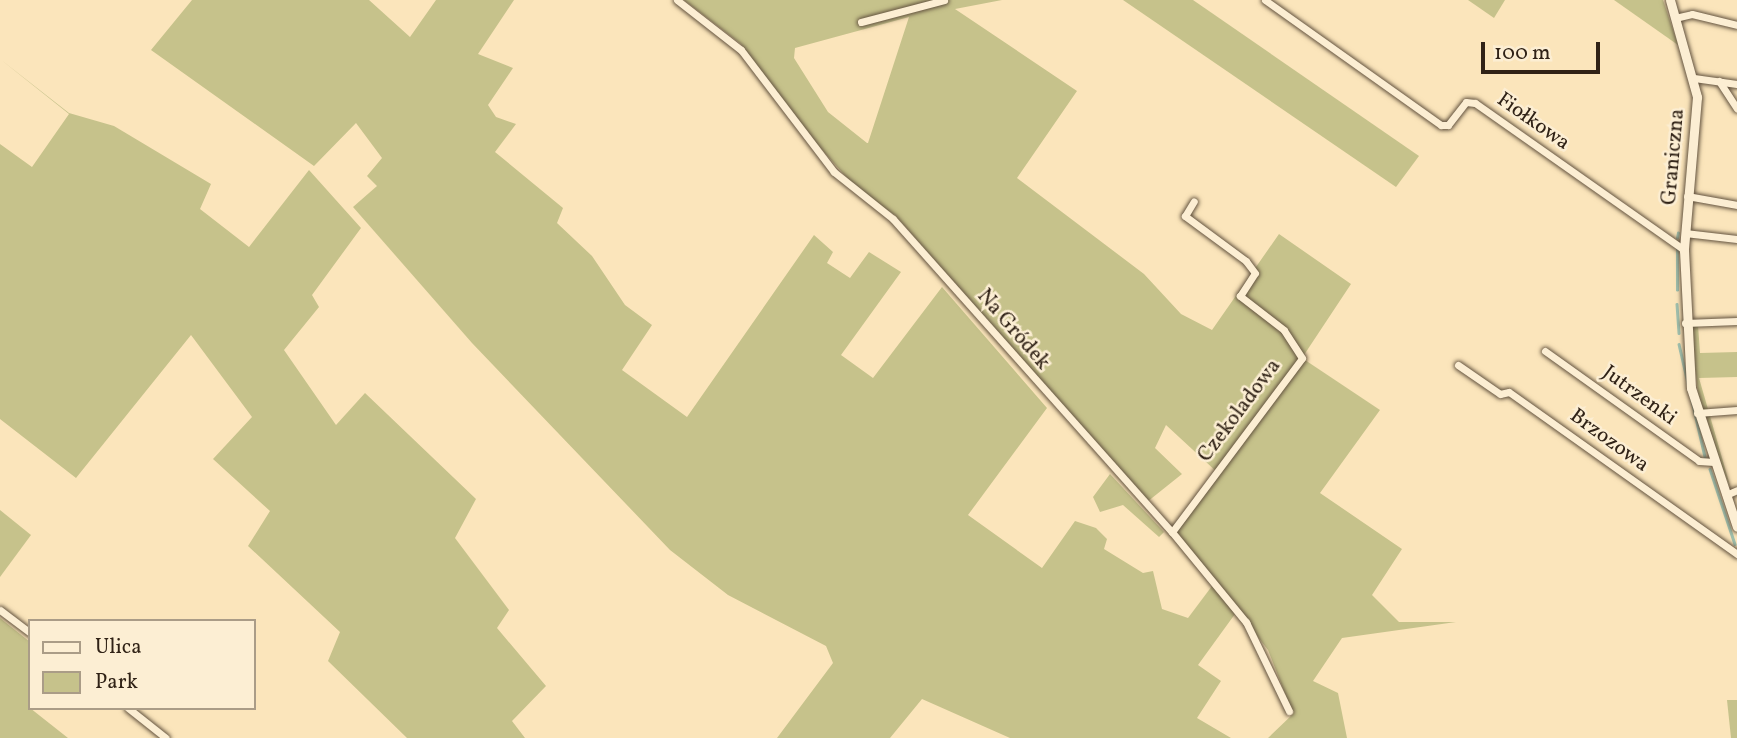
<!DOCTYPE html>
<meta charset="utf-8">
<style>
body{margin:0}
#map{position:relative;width:1737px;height:738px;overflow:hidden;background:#fbe5bb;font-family:Vollkorn,serif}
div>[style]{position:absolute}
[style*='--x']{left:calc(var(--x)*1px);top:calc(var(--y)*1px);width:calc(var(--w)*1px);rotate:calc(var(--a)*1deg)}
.green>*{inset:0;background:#c6c28b}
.stream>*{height:2.5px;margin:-1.25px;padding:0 1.25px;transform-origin:1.25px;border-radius:1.25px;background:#9fbfad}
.roads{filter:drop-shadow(0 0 2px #63533f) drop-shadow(0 0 2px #63533f)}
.minor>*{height:7px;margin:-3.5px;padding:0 3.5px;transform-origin:3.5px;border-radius:3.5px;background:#fceed3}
.tertiary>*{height:9px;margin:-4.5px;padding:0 4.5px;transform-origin:4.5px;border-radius:4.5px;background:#fceed3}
span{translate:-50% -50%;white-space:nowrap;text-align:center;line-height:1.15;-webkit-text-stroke:5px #fceed3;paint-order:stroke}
.street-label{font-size:21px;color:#302216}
.legend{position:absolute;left:28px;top:619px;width:228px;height:91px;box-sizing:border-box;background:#fceed3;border:2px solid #aa9c87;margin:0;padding:9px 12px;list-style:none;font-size:21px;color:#302216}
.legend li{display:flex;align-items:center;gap:14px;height:35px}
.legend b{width:35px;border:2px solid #aa9c87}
.scale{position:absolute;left:1481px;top:42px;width:119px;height:32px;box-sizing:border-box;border:4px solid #302216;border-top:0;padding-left:9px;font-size:21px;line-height:24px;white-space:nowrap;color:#302216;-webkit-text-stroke:5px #fceed3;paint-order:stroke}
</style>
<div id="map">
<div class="green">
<i style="clip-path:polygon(192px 0,369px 0,410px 37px,436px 0,514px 0,478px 54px,513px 68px,488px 105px,496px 117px,516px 124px,495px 152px,563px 208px,557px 223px,592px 256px,625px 305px,652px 325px,622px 370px,687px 417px,814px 235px,833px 252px,827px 263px,850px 278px,869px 252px,901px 272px,841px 355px,873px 378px,942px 287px,1047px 408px,968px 515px,1042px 568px,1075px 521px,1096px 528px,1107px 539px,1104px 549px,1143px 573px,1153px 571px,1162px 609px,1188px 618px,1212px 586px,1235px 614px,1198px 665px,1221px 681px,1197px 718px,1231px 738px,1010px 738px,922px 699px,890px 738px,777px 738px,833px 663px,826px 646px,728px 595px,670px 550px,472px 343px,353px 207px,377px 186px,367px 176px,382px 158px,356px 123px,314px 166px,151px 50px)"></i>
<i style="clip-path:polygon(evenodd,684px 0,1002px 0,955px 9px,1077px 91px,1017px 178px,1144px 274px,1181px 314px,1212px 330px,1279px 234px,1351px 284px,1302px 358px,1380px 410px,1320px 493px,1402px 549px,1372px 595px,1399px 622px,1456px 622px,1342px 638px,1313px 681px,1338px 693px,1347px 738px,1268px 738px,1293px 714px,1268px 650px,1177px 532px,1219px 474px,1166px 425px,1155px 448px,1182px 474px,1147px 502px,895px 215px,859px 191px,797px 122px,741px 44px,684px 0,909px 17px,868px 143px,867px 143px,828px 112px,794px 58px,795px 48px,909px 17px)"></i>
<i style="clip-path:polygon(1123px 0,1193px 0,1419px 156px,1396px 187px)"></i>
<i style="clip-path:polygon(1468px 0,1505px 0,1494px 18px)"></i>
<i style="clip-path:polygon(1614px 0,1663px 0,1678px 45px)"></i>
<i style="clip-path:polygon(0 59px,69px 113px,114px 126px,211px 184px,200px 209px,249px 247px,309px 170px,361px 228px,312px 295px,319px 307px,284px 350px,336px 425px,365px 393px,476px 499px,455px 538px,509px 610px,497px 628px,546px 686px,512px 721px,525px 738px,407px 738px,328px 661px,340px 632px,248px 546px,270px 511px,213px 459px,252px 417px,191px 335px,76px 478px,0 419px,0 144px,32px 167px,69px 114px)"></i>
<i style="clip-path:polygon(1690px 321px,1698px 325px,1700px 353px,1737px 352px,1737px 377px,1699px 378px,1731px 489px,1700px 410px)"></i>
<i style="clip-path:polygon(1110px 474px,1164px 532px,1159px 537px,1123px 505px,1100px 512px,1093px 497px)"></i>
<i style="clip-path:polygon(0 510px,31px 535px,0 577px)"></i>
<i style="clip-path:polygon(0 618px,30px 642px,30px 708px,68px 738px,0 738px)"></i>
<i style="clip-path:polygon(1727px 700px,1737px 700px,1737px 738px,1731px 738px)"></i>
</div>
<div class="stream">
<i style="--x:1677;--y:238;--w:5;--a:-79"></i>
<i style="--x:1677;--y:290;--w:40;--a:-90"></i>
<i style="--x:1677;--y:304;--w:29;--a:86"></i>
<i style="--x:1679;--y:344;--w:116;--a:77"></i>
<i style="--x:1710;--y:469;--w:79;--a:71.6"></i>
</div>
<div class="roads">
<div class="minor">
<i style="--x:677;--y:0;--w:81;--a:38"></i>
<i style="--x:741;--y:50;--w:153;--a:52.7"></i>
<i style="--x:834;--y:172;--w:75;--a:38.5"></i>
<i style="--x:893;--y:219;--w:419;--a:48.3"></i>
<i style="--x:1172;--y:532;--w:117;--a:50.6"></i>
<i style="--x:1246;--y:622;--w:99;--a:64.2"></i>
<i style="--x:1265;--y:0;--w:216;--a:35.4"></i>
<i style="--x:1441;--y:125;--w:7;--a:0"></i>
<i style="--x:1448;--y:125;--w:29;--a:-52"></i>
<i style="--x:1466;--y:102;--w:9;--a:6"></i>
<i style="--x:1475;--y:103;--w:256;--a:35.1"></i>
<i style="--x:1675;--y:18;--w:17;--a:-13"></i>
<i style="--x:1692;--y:14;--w:46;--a:13.7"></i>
<i style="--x:861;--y:22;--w:86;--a:-14.8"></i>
<i style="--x:1694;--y:78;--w:43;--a:7.9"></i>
<i style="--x:1719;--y:81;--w:33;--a:57"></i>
<i style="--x:1687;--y:196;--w:51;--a:10.2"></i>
<i style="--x:1685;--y:233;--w:52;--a:6.6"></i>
<i style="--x:1685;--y:323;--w:52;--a:-2.2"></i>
<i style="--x:1545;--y:351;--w:189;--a:35.5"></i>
<i style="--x:1699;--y:461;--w:15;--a:4"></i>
<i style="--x:1458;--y:365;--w:51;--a:34.6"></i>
<i style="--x:1500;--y:394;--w:9;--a:-13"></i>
<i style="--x:1509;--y:392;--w:280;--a:35.4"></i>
<i style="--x:1697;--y:413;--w:40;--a:-4.3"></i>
<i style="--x:1726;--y:495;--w:12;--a:-24"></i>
<i style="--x:1172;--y:532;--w:217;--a:-53.2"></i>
<i style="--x:1302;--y:358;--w:33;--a:-123"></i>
<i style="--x:1284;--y:330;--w:56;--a:-142.3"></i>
<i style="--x:1240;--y:296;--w:27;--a:-57"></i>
<i style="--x:1255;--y:273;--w:15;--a:-127"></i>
<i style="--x:1246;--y:261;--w:76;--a:-143.6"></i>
<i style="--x:1185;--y:216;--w:17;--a:-59"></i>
<i style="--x:0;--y:610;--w:38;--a:37"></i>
<i style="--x:128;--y:708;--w:48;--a:38.3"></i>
</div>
<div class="tertiary">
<i style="--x:1670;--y:0;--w:101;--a:74.4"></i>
<i style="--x:1697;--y:97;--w:154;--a:94.9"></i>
<i style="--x:1684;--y:250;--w:138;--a:87.1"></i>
<i style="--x:1691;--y:388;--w:146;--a:71.7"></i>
</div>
</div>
<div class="street-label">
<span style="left:1533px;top:122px;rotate:35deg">Fiołkowa</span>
<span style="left:1674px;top:157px;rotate:-85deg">Graniczna</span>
<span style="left:1013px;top:330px;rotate:49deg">Na Gródek</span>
<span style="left:1639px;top:396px;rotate:36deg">Jutrzenki</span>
<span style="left:1240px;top:411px;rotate:-53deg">Czekoladowa</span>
<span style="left:1609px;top:441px;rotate:36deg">Brzozowa</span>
</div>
<ul class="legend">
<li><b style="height:9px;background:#fceed3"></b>Ulica</li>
<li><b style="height:19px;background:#c6c28b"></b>Park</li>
</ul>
<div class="scale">100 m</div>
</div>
